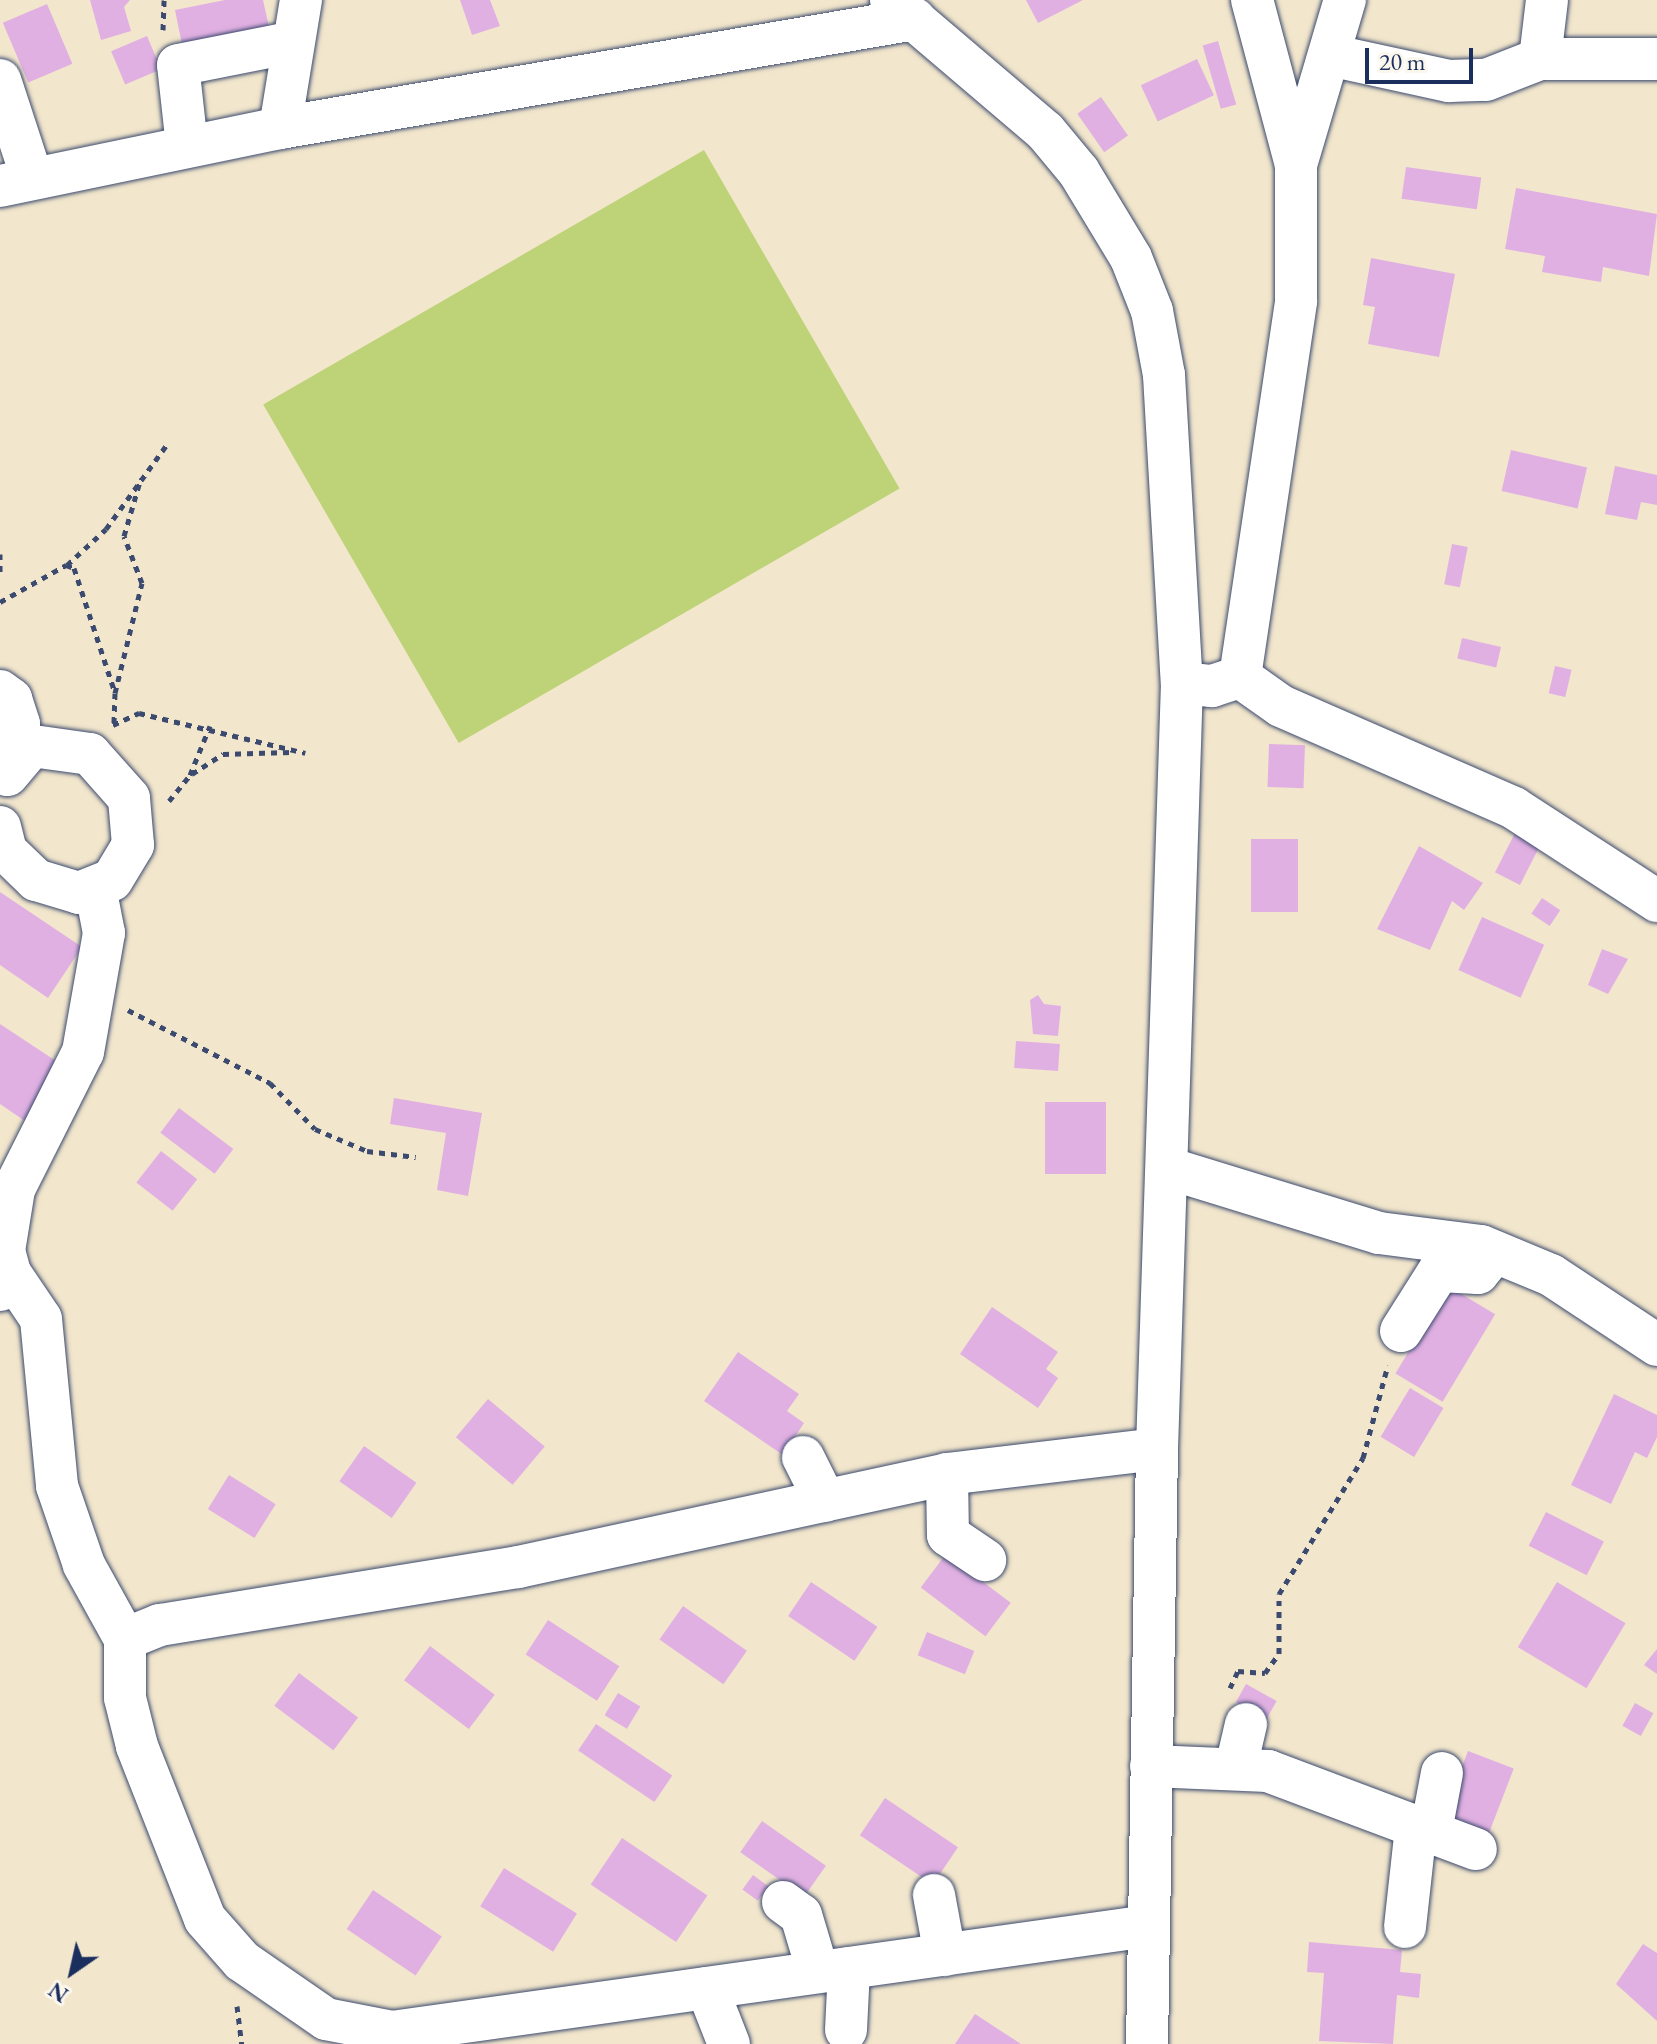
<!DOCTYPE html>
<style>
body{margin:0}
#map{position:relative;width:1657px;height:2044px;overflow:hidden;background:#f2e6cc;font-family:"EB Garamond",serif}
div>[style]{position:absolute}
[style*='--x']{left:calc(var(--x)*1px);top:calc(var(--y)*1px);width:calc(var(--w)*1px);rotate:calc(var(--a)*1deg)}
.green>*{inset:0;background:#bed377;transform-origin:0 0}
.building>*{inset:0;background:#e1b0e3;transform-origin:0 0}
.path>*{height:5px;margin-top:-2.5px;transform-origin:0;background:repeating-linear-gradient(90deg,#3b4a6e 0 6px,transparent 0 12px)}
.roads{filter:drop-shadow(0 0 2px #3b4a6e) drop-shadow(0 0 2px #3b4a6e)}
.minor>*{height:42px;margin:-21px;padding:0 21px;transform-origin:21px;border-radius:21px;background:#fff}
span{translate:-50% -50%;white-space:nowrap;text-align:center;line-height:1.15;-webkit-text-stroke:6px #fbf7ec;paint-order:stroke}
.north{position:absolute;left:32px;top:1932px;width:80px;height:80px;-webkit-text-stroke:6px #fbf7ec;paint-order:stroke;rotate:214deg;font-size:22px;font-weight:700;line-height:32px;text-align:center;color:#1b2f5e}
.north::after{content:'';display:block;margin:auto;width:28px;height:36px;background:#1b2f5e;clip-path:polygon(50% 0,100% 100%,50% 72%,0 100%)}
.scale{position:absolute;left:1365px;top:48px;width:108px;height:36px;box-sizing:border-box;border:4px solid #1b2f5e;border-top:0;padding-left:10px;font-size:24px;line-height:28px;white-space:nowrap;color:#1b2f5e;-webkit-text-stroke:6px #fbf7ec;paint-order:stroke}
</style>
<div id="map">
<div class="green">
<i style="left:704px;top:150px;width:391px;height:509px;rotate:60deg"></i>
</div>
<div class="building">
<i style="clip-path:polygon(90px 0,130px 0,124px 7px,131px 31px,101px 40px)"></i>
<i style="clip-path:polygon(225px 0,263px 0,271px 36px,184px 54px,175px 10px)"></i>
<i style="clip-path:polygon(460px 0,490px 0,500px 26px,472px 35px)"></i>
<i style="clip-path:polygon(1026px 0,1083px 0,1038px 23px)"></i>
<i style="left:47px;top:4px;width:65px;height:48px;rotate:67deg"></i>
<i style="left:147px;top:36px;width:36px;height:39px;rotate:67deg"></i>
<i style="left:1218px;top:41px;width:66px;height:16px;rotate:74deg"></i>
<i style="left:1197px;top:59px;width:40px;height:62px;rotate:65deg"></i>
<i style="left:1101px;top:97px;width:47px;height:29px;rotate:55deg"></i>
<i style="left:1406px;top:167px;width:76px;height:32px;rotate:8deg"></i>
<i style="clip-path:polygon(1516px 188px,1657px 214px,1649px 276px,1603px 267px,1601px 282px,1542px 272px,1545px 256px,1505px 249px)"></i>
<i style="clip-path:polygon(1371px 258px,1455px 274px,1439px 357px,1368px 344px,1375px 307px,1363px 305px)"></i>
<i style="left:1511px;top:450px;width:78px;height:42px;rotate:13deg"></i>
<i style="clip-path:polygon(1615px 466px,1657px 475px,1657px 505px,1641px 502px,1637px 520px,1605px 514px)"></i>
<i style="left:1452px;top:544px;width:16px;height:41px;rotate:11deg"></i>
<i style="left:1462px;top:638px;width:40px;height:21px;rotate:13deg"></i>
<i style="left:1555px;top:666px;width:17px;height:28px;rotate:13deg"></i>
<i style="left:1269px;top:744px;width:36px;height:43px;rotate:2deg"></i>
<i style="left:1515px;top:833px;width:28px;height:44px;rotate:27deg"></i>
<i style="left:1251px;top:839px;width:47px;height:73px"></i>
<i style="clip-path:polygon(1419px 846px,1483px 883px,1464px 910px,1452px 901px,1430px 950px,1377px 929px)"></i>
<i style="clip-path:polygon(0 892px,82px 947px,48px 998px,0 965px)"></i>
<i style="left:1542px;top:898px;width:22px;height:19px;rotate:34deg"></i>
<i style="left:1482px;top:917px;width:68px;height:58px;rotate:24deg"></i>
<i style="clip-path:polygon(1602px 949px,1628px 959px,1608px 994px,1588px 985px)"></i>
<i style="clip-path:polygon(1038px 995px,1044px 1004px,1061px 1006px,1058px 1036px,1033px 1034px,1030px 1000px)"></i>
<i style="clip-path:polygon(0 1024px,62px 1065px,25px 1121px,0 1104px)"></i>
<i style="left:1016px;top:1041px;width:44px;height:27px;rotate:4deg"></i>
<i style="clip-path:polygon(394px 1098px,482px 1113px,468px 1196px,437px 1190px,446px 1133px,390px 1124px)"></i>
<i style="left:1045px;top:1102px;width:61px;height:72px"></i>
<i style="left:179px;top:1108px;width:68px;height:31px;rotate:37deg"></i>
<i style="left:161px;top:1151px;width:46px;height:40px;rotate:38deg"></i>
<i style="left:1448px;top:1286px;width:55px;height:102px;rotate:31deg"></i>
<i style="clip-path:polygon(992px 1307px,1058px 1352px,1046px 1369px,1058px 1378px,1038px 1408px,960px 1354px)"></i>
<i style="clip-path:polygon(738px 1352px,799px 1394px,787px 1411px,804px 1423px,783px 1455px,704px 1401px)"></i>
<i style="left:1410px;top:1388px;width:39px;height:57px;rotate:31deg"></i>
<i style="clip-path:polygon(1614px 1394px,1657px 1415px,1657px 1437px,1647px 1458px,1635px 1452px,1611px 1504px,1571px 1485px)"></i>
<i style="left:488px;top:1399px;width:74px;height:50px;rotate:40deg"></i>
<i style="left:364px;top:1446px;width:64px;height:43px;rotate:35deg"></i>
<i style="left:229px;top:1475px;width:55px;height:40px;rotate:32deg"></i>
<i style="left:1546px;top:1512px;width:65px;height:38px;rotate:27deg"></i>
<i style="left:946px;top:1554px;width:81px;height:42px;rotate:37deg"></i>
<i style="left:811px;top:1582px;width:80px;height:41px;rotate:34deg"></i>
<i style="left:1557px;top:1582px;width:80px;height:76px;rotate:31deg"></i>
<i style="left:683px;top:1606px;width:78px;height:41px;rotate:35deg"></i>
<i style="left:548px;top:1620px;width:85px;height:41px;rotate:33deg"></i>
<i style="left:927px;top:1632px;width:51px;height:25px;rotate:22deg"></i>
<i style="left:430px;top:1646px;width:81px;height:43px;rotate:37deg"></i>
<i style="clip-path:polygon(1657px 1649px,1657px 1674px,1644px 1665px)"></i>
<i style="left:299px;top:1673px;width:74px;height:41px;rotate:37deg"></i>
<i style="left:1246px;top:1684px;width:35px;height:21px;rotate:29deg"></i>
<i style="left:618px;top:1693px;width:26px;height:26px;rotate:31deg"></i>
<i style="left:1635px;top:1703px;width:21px;height:26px;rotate:29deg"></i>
<i style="left:596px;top:1724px;width:92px;height:32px;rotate:34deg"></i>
<i style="left:1468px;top:1751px;width:49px;height:75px;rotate:21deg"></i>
<i style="left:885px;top:1798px;width:88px;height:45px;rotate:34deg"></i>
<i style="left:762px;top:1821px;width:78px;height:38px;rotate:35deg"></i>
<i style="left:622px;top:1838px;width:103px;height:56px;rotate:34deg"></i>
<i style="left:504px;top:1868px;width:86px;height:45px;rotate:32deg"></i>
<i style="left:753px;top:1875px;width:19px;height:18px;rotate:36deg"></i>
<i style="left:373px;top:1890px;width:83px;height:47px;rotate:34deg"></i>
<i style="clip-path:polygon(1309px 1942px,1402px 1950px,1400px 1972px,1421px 1974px,1419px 1998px,1397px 1995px,1393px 2044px,1319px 2041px,1324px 1973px,1307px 1972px)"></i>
<i style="clip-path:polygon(1643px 1944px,1657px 1953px,1657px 2021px,1616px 1984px)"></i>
<i style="clip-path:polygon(975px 2014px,1021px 2044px,955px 2044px)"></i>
</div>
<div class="path">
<i style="--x:163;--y:30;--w:30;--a:-88"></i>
<i style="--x:0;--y:554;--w:23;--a:90"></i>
<i style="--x:67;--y:565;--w:53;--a:-42.7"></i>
<i style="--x:106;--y:529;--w:106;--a:-54.2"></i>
<i style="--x:0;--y:602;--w:76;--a:-29.3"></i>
<i style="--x:66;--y:565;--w:9;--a:21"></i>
<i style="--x:74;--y:568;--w:132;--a:71.8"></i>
<i style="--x:115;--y:693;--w:33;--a:92"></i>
<i style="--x:115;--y:693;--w:113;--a:-76.2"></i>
<i style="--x:142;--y:583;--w:50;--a:-111"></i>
<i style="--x:124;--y:536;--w:60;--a:-73.7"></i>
<i style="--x:113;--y:725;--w:29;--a:-25"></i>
<i style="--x:139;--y:713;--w:171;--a:13.5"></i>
<i style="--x:192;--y:774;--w:37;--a:-33"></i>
<i style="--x:223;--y:754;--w:69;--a:-1.7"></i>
<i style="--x:169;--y:801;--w:33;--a:-51"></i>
<i style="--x:190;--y:775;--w:53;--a:-67.8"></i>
<i style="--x:128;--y:1010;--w:160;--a:27.2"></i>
<i style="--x:270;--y:1083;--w:64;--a:45.6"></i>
<i style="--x:315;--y:1129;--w:56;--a:22.9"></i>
<i style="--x:367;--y:1151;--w:49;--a:7"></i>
<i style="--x:1230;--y:1688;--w:19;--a:-65"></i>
<i style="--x:1238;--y:1671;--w:27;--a:4"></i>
<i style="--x:1265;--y:1673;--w:24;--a:-54"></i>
<i style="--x:1279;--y:1654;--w:60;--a:-90"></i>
<i style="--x:1279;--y:1594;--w:160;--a:-58.3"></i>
<i style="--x:1363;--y:1458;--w:96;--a:-75"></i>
<i style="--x:237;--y:2006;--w:38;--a:83"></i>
</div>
<div class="roads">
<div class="minor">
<i style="--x:891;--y:0;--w:202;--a:40.4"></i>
<i style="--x:1045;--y:131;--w:53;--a:50.3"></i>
<i style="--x:1079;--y:172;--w:100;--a:58.8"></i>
<i style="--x:1131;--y:258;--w:57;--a:68.4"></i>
<i style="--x:1152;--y:311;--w:65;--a:79.4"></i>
<i style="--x:1164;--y:375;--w:309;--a:86.7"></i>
<i style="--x:1182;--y:683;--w:766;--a:91.87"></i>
<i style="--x:1157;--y:1449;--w:595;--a:90.96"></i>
<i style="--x:1547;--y:0;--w:59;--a:96.8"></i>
<i style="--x:1540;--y:59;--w:117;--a:0"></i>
<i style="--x:1334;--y:56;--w:118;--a:12.3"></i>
<i style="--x:1449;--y:81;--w:37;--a:-2"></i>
<i style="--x:1486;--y:80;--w:58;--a:-21.3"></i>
<i style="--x:0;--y:80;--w:103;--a:71.9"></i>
<i style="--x:280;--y:128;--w:130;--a:-80.7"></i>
<i style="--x:187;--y:146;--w:81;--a:-96.3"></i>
<i style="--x:178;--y:65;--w:108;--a:-11.2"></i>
<i style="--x:284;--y:44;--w:11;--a:75"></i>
<i style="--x:1296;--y:165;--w:172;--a:-73.5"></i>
<i style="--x:0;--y:186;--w:286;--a:-11.7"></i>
<i style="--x:280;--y:128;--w:644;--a:-9.74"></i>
<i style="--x:1240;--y:677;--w:50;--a:35.3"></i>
<i style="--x:1281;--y:706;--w:254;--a:23.6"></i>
<i style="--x:1514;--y:808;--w:171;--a:33"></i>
<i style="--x:1182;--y:683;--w:30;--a:6"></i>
<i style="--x:1212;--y:686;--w:29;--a:-18"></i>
<i style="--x:1240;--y:677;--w:380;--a:-81.5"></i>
<i style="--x:1296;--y:301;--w:136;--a:-90"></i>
<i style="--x:1296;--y:165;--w:171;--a:-104.9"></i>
<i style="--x:0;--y:691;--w:14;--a:36"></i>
<i style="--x:11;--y:699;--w:26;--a:72"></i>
<i style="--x:19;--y:724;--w:51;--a:102.4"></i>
<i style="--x:0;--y:827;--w:25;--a:76"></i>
<i style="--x:6;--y:851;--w:42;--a:44"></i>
<i style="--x:36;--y:880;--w:45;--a:16.8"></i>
<i style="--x:79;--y:893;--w:35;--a:-22"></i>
<i style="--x:112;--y:880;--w:41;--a:-59"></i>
<i style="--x:133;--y:845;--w:47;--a:-94.9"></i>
<i style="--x:129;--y:798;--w:59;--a:-131.6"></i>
<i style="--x:90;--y:754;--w:59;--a:-172.1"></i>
<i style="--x:32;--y:746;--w:38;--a:130"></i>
<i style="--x:1171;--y:1169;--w:218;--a:17.1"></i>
<i style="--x:1379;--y:1233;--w:103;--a:7.3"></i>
<i style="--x:1481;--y:1246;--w:76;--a:22.5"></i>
<i style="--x:1551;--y:1275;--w:127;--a:33.4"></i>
<i style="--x:10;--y:1273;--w:55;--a:56"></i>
<i style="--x:41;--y:1319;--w:168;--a:84.5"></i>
<i style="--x:57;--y:1486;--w:83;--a:71.1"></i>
<i style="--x:84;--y:1565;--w:85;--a:61"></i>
<i style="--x:0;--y:1290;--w:20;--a:-60"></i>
<i style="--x:10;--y:1273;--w:23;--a:-105"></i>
<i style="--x:4;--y:1251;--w:63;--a:-80.8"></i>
<i style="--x:14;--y:1189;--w:153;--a:-63.3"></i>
<i style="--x:83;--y:1052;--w:121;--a:-80"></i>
<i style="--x:104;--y:933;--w:47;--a:-101.1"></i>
<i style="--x:1401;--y:1331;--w:71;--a:-57.7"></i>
<i style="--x:1439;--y:1271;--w:39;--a:3"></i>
<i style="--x:1478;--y:1273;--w:27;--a:-51"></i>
<i style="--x:803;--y:1457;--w:49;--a:63.4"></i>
<i style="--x:947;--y:1474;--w:61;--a:89.1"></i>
<i style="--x:948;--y:1535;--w:45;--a:34"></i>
<i style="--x:1151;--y:1766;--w:117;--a:2.4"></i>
<i style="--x:1268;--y:1771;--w:222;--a:20.6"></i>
<i style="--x:1236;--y:1767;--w:44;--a:-76.9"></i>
<i style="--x:1431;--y:1831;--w:59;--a:-79.3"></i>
<i style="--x:934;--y:1895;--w:61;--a:79.6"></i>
<i style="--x:783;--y:1902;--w:22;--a:36"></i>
<i style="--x:801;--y:1915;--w:59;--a:73.4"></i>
<i style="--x:1148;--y:1926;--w:762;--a:172.01"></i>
<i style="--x:393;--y:2032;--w:68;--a:-169"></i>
<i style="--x:326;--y:2019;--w:102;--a:-145.4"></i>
<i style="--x:242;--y:1961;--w:56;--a:-131.4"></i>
<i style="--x:205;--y:1919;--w:186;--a:-111.5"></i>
<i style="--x:137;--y:1746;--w:49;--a:-104"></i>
<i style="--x:125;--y:1698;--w:59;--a:-90"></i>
<i style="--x:125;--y:1639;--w:38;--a:-22"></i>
<i style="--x:160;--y:1625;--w:363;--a:-9.2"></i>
<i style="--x:518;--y:1567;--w:439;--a:-12.2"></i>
<i style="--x:947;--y:1474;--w:211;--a:-6.8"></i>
<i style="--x:1405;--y:1927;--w:100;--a:-83.7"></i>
<i style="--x:707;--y:1988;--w:60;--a:68.6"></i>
<i style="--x:846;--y:2030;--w:62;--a:-87.2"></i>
</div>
</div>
<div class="north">N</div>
<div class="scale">20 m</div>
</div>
